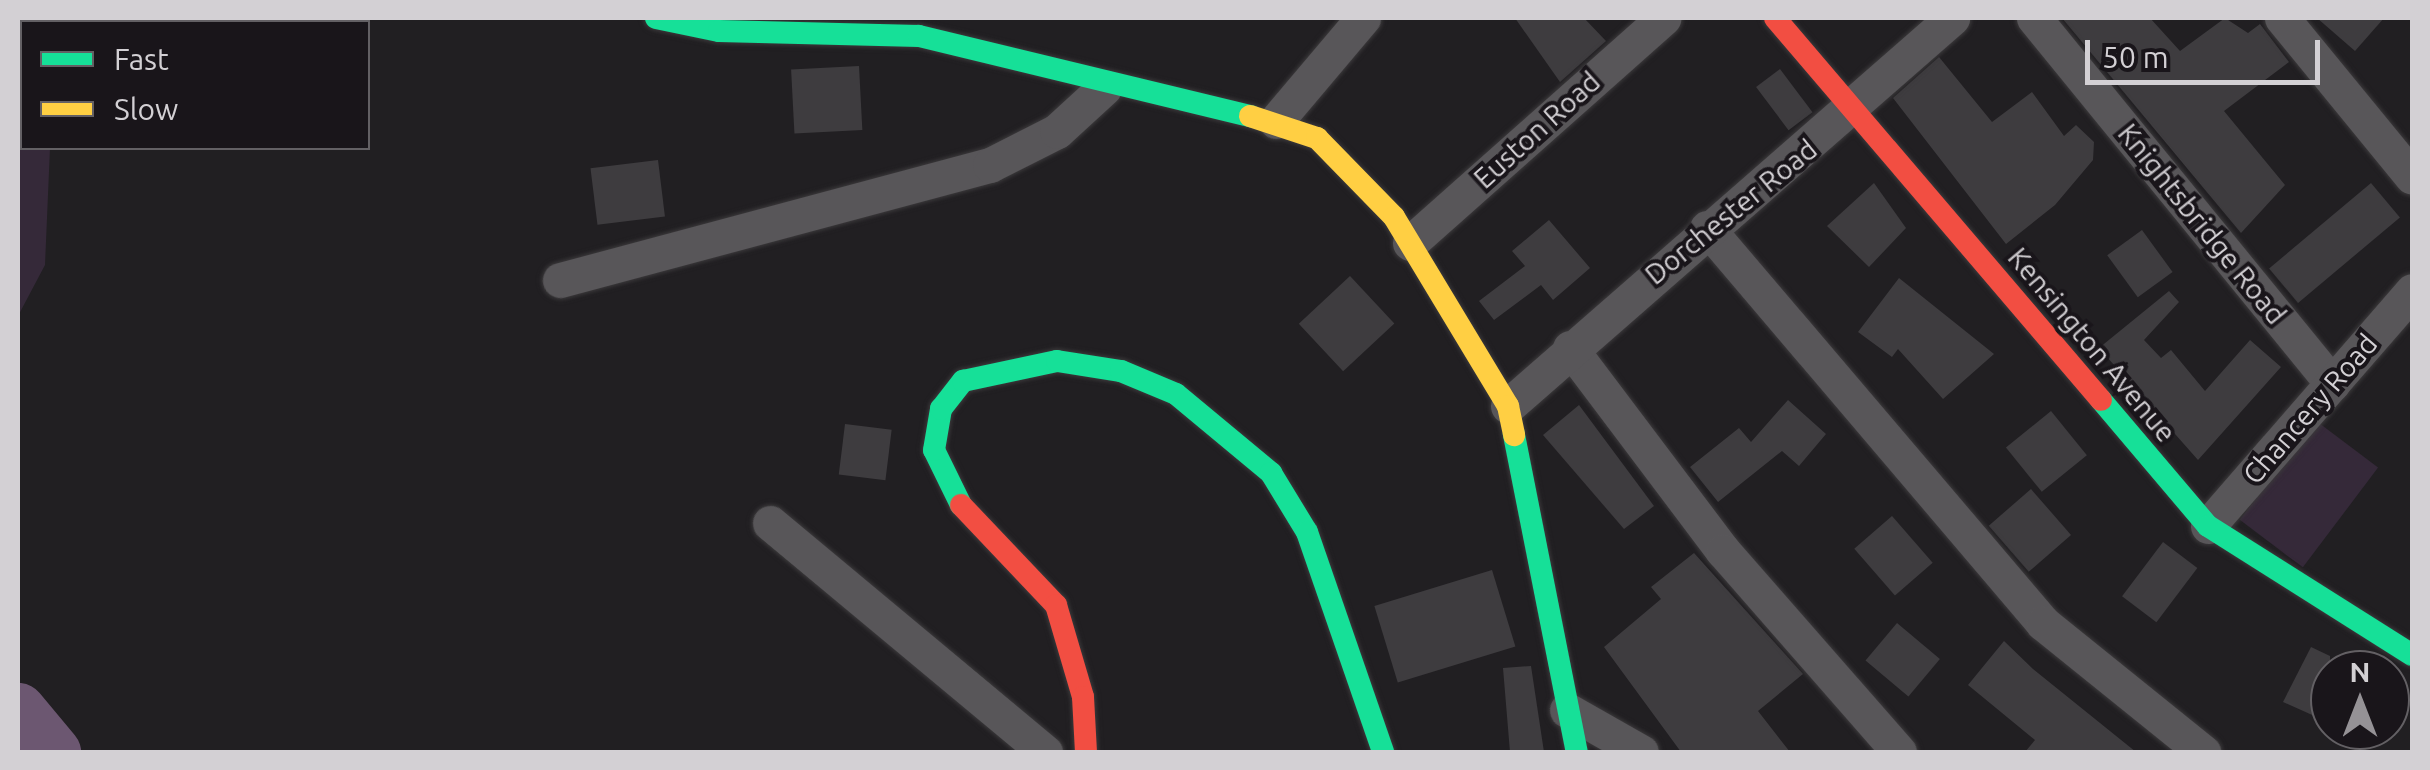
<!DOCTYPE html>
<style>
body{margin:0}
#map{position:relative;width:2430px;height:770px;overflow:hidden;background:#211f22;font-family:Ubuntu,sans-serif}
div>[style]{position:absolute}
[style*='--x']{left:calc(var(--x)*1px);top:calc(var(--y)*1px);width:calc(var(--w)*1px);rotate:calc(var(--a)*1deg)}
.green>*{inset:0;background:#352939;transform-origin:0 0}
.river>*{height:55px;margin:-27.5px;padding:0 27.5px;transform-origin:27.5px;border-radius:27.5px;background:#6c5771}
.building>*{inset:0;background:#3e3c3f;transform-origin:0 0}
.roads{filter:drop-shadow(0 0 2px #3b393b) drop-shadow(0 0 2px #3b393b)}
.street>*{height:35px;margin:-17.5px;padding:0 17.5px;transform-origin:17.5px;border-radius:17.5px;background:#585659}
.fast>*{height:22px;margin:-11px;padding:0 11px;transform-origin:11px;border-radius:11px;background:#16e098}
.slow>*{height:22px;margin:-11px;padding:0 11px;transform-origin:11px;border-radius:11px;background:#ffcf43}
.jam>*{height:22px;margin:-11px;padding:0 11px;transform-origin:11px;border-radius:11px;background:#f24e42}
span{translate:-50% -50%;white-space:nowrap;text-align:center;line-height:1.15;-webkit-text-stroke:8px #19151a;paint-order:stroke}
.street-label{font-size:28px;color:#d3d0d4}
.frame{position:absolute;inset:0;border:20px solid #d3d0d4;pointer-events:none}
.legend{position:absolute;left:20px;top:20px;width:350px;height:130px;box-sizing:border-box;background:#19151a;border:2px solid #636064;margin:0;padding:12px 18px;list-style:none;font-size:30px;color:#d3d0d4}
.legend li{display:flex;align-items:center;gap:20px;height:50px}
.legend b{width:50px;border:2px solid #636064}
.north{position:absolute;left:2310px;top:650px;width:100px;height:100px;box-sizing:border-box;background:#19151a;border:2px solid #636064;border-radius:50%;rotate:0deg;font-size:28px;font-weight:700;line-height:40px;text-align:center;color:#d3d0d4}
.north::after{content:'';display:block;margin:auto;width:35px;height:45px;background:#959296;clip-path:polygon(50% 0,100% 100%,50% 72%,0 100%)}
.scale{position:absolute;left:2085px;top:40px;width:235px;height:45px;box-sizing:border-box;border:5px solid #d3d0d4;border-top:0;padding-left:12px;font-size:30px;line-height:35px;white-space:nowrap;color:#d3d0d4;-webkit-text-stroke:8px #19151a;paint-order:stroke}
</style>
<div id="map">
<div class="green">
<i style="clip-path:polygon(18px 18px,66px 18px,22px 22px,22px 148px,50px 148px,45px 265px,18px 316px)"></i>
<i style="left:2315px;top:420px;width:79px;height:125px;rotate:37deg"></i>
</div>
<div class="river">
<i style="--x:18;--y:710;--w:55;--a:50.2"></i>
</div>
<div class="building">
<i style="clip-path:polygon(1515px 18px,1584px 18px,1606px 41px,1560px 82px)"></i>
<i style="clip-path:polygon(2062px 18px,2150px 18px,2180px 51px,2225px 18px,2248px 33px,2260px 24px,2289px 62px,2224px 111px,2285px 185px,2241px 233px)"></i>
<i style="clip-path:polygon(2317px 18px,2384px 18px,2355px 51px)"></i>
<i style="clip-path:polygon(1939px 57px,1992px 122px,2032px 92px,2064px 136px,2076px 125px,2094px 142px,2093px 160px,2055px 205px,2006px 244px,1893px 98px)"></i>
<i style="left:859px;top:66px;width:64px;height:68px;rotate:87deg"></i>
<i style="left:1780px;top:69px;width:54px;height:30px;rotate:53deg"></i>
<i style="left:658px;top:160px;width:57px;height:68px;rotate:83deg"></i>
<i style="clip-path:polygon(1874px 183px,1906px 228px,1869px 267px,1827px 226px)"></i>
<i style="left:2371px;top:183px;width:45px;height:133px;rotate:50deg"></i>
<i style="clip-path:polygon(1549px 220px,1590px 268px,1553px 300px,1541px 285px,1494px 320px,1479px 301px,1525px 266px,1512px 251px)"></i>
<i style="left:2142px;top:230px;width:52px;height:43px;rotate:54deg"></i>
<i style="left:1350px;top:276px;width:65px;height:70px;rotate:47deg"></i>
<i style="clip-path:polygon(1899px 278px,1994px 354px,1943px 399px,1898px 349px,1892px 357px,1858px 332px)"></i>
<i style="clip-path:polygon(2169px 291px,2179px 302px,2144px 340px,2161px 358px,2171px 350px,2205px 391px,2250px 340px,2281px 367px,2198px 460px,2099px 348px)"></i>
<i style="clip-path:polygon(1788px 400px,1826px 434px,1799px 466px,1782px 451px,1718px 502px,1690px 467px,1739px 428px,1751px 442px)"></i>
<i style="clip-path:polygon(1579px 405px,1654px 506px,1624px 529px,1543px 435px)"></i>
<i style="left:2051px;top:411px;width:57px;height:58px;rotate:51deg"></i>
<i style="left:845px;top:424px;width:47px;height:51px;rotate:7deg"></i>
<i style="left:2031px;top:489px;width:61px;height:56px;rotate:49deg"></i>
<i style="left:1892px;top:516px;width:62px;height:50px;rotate:49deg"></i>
<i style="left:2163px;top:542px;width:43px;height:68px;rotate:37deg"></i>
<i style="clip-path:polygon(1694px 553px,1803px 674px,1758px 711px,1790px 752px,1681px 752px,1604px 647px,1661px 599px,1651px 587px)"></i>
<i style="left:1492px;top:570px;width:80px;height:123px;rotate:73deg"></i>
<i style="left:1897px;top:623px;width:56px;height:49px;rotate:40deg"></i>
<i style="clip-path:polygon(2004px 641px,2033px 669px,2136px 752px,2025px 752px,2035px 740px,1968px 685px)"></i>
<i style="clip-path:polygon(2311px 647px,2330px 656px,2330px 723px,2283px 702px)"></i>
<i style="clip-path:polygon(1531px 666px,1544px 752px,1510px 752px,1503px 668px)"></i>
</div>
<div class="roads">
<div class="street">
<i style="--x:2034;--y:18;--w:472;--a:50.8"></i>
<i style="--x:2282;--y:18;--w:205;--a:50.7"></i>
<i style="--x:1276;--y:121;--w:135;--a:-49.8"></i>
<i style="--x:1707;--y:228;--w:519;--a:49.61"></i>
<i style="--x:2043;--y:623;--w:206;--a:38.9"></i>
<i style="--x:1410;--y:243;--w:339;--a:-41.6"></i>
<i style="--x:560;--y:280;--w:445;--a:-15"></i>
<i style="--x:990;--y:165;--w:75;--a:-26.9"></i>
<i style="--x:1057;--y:131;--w:64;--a:-42.5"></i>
<i style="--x:1570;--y:348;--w:254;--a:53"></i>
<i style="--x:1723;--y:551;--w:267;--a:48.8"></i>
<i style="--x:1508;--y:406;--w:590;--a:-41.15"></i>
<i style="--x:770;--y:523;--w:358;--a:39.8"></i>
<i style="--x:2208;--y:526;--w:311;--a:-49"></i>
<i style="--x:1567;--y:710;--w:85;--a:29.6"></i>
</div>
<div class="fast">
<i style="--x:656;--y:18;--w:64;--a:11.7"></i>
<i style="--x:719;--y:31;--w:200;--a:1.4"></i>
<i style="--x:919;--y:36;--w:341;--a:13.6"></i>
<i style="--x:2101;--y:400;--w:165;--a:49.7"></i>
<i style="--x:2208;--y:526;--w:241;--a:32.3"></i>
<i style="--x:1514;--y:435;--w:323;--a:78.8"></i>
<i style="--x:961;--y:505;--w:61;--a:-116.1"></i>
<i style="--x:934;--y:450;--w:42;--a:-80.3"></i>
<i style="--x:941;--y:409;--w:36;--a:-52"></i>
<i style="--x:963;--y:381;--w:96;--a:-12"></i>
<i style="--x:1057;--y:361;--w:65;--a:8.9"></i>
<i style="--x:1121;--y:371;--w:60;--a:22.7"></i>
<i style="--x:1176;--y:394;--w:124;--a:39.7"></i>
<i style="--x:1271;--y:473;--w:69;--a:58.6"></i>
<i style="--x:1307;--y:532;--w:233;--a:70.9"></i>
</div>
<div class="slow">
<i style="--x:1250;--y:116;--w:71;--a:18.2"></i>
<i style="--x:1317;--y:138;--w:110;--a:45.7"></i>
<i style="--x:1394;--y:217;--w:221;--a:58.9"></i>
<i style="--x:1508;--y:406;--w:30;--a:78"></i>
</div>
<div class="jam">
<i style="--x:1775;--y:18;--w:502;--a:49.52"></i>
<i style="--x:961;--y:505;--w:138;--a:46.5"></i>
<i style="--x:1056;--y:605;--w:96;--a:73.6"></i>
<i style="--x:1083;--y:697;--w:55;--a:86.9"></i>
</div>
</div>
<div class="street-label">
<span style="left:1537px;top:130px;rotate:-42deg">Euston Road</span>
<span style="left:1731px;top:212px;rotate:-39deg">Dorchester Road</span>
<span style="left:2202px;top:224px;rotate:51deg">Knightsbridge Road</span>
<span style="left:2092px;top:345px;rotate:50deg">Kensington Avenue</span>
<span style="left:2310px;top:409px;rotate:-49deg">Chancery Road</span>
</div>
<div class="frame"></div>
<ul class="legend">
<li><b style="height:12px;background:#16e098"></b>Fast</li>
<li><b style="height:12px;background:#ffcf43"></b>Slow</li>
</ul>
<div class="north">N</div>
<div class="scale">50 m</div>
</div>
